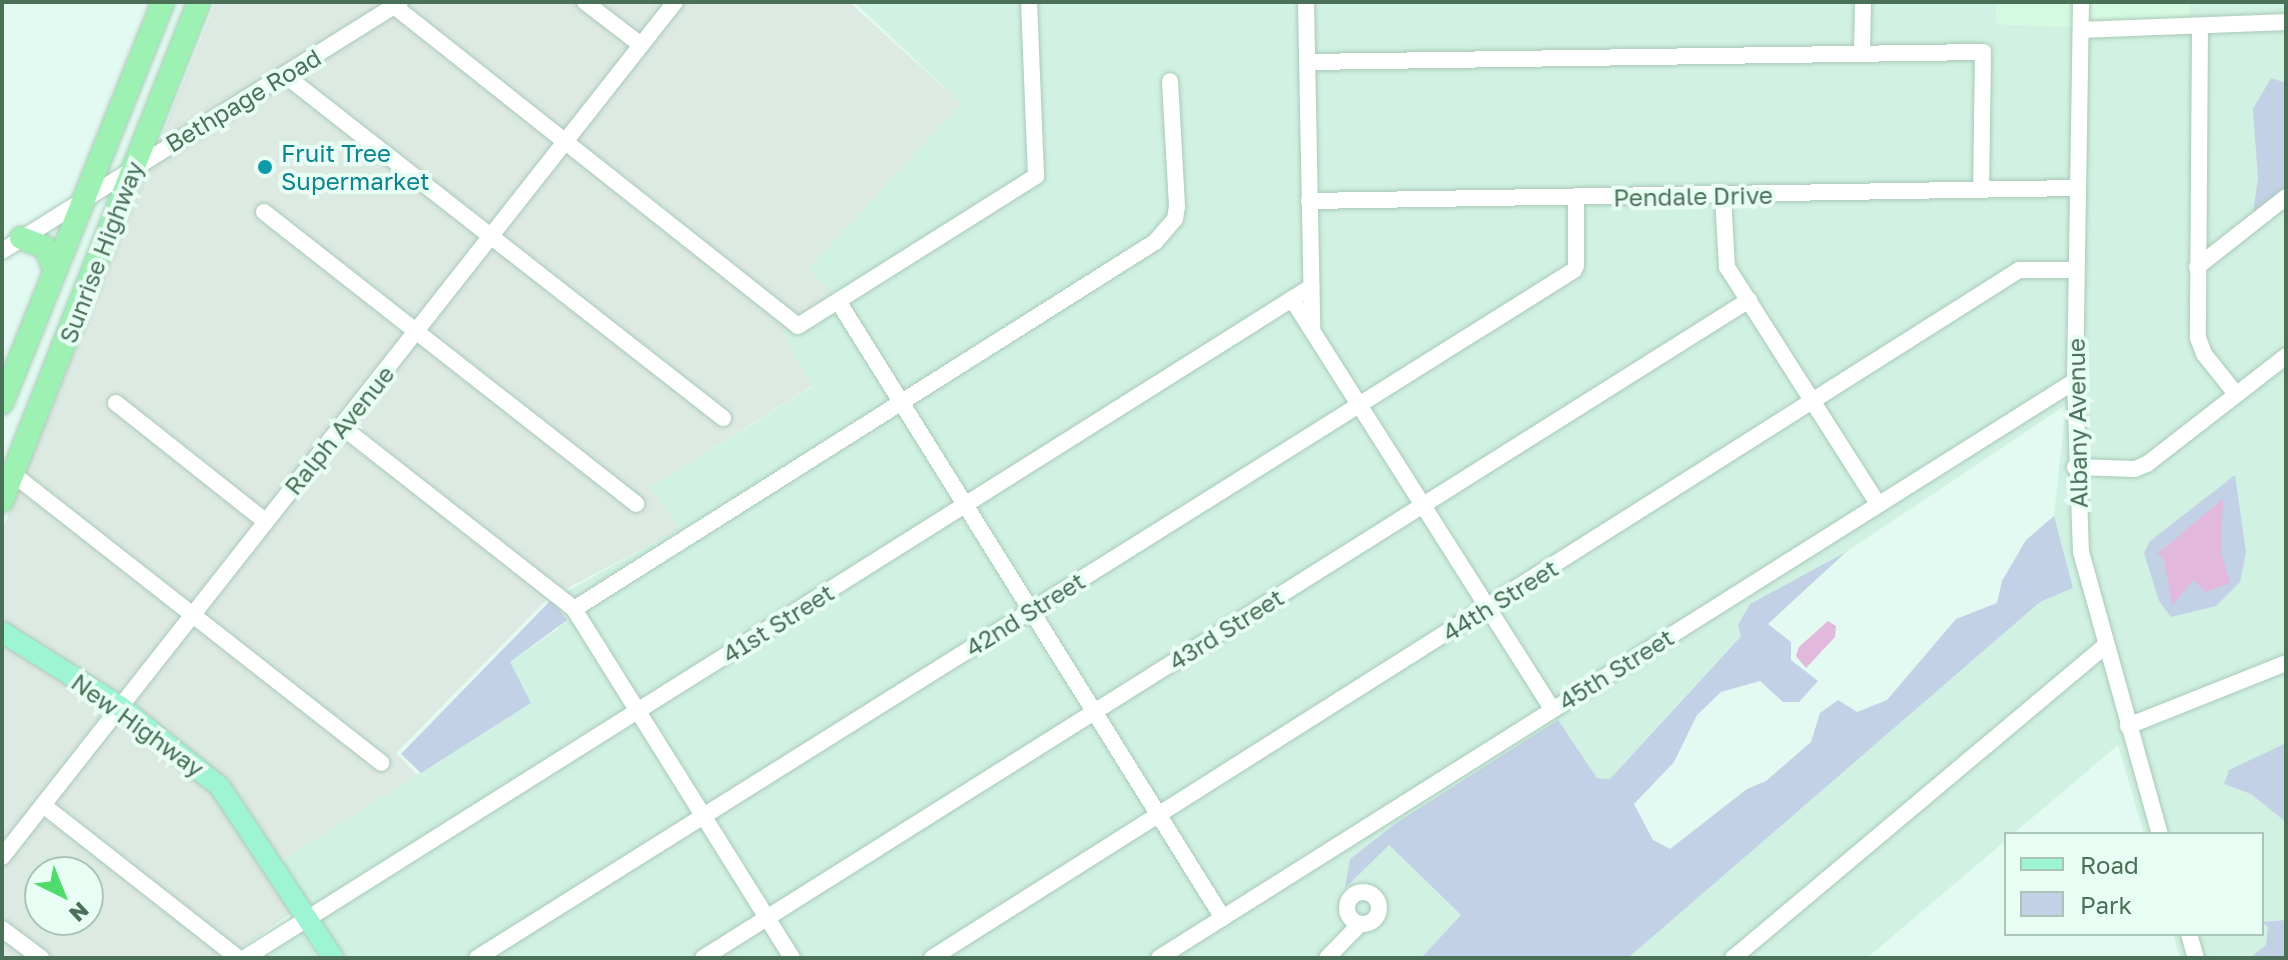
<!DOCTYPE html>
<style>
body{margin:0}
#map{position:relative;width:2288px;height:960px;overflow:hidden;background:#e2faf1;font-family:"Golos Text",sans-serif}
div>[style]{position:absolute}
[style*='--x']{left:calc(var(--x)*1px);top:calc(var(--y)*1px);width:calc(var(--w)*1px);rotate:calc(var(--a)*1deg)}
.residential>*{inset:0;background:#d1f1e2}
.commercial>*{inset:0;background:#d6fae1}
.industrial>*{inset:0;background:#dde9e3}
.green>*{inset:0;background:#c2d1e6}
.water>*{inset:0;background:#e2b8dc}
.roads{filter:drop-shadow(0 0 2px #a9cab8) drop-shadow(0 0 2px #a9cab8)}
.minor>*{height:16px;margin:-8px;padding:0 8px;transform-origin:8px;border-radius:8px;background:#fff}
.minor>.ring{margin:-8px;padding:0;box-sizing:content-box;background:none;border:16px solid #fff;border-radius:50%}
.major>*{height:20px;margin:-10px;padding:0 10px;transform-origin:10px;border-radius:10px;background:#9ef5d4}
.highway>*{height:22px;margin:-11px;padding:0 11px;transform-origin:11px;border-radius:11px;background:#9df1b2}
.dots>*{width:22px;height:22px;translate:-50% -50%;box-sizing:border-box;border:4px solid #e8fef5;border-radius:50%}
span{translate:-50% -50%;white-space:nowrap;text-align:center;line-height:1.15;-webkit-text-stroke:8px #e8fef5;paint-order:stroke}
.street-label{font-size:24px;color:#4a7057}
.culture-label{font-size:24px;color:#0d838f}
.left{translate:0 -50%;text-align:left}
.frame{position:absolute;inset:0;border:4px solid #4a7057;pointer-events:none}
.legend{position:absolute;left:2004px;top:832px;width:260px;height:104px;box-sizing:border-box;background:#e8fef5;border:2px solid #a9c5b6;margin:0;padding:10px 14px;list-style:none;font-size:24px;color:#4a7057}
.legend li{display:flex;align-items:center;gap:16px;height:40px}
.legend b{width:40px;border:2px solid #a9c5b6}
.north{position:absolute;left:24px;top:856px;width:80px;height:80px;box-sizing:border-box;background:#e8fef5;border:2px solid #a9c5b6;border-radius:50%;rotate:137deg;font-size:22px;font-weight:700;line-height:32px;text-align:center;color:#4a7057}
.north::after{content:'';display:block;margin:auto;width:28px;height:36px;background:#4fdc6d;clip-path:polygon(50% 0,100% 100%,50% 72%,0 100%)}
</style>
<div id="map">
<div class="residential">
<i style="clip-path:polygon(854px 2px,1996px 2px,1997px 24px,2191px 32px,2189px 2px,2286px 2px,2286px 958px,2180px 958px,2173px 934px,2262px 934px,2262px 834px,2144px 834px,2118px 745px,2013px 834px,2006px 834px,2006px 840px,1867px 958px,1628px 958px,2040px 602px,2073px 588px,2054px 516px,2066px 405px,1846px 552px,1750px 604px,1741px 635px,1610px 779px,1597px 778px,1558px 721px,1396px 823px,1350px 859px,1349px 871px,1389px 845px,1461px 915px,1421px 958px,343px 958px,281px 860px,530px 704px,510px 662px,559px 628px,551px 600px,679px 529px,650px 487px,812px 387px,782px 333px,832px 292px,807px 270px,961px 103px)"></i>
<i style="clip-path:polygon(299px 929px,317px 958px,249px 958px)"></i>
</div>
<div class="commercial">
<i style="clip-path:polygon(1996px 2px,2189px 2px,2191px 33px,1997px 24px)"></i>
</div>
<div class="industrial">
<i style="clip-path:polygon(evenodd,216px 2px,849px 2px,961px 103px,808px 269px,832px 292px,782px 333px,812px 386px,650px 487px,680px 529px,547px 599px,396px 753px,417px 775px,265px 871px,292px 912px,228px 958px,2px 958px,2px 530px,216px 2px,40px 872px,88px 872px,88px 920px,40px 920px,40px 872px)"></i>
</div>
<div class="green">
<i style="clip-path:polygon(2271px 78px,2286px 83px,2286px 192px,2253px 213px,2258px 179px,2253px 109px)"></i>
<i style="clip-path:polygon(2235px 475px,2246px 552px,2240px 582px,2216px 606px,2171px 617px,2159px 601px,2144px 553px,2150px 541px)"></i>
<i style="clip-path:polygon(2054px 516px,2073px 588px,2040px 602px,1628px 958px,1421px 958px,1461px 915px,1389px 845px,1345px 888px,1350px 859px,1396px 823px,1558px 720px,1597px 778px,1610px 779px,1741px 636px,1738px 625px,1750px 604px,1846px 552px,1768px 624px,1791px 642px,1791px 660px,1818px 681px,1799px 702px,1783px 702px,1760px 681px,1721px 692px,1697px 715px,1674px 762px,1634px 804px,1653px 840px,1670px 849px,1747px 789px,1766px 781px,1811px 742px,1820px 713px,1838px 700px,1857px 712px,1887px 700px,1956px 619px,1997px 603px,2002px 581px,2026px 540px)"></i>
<i style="clip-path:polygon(551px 600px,567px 620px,510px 662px,531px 703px,421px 773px,401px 754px)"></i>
<i style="clip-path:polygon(2286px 743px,2286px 822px,2251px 794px,2224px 784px,2229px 770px)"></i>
<i style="clip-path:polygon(2286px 920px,2286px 958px,2250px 958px,2266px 945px,2268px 927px,2262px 922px)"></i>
</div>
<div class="water">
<i style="clip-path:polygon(2223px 499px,2221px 552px,2230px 583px,2205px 592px,2194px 580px,2172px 605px,2164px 559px,2157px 554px)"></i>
<i style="clip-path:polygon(1828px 621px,1836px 626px,1835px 637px,1806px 668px,1796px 656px,1799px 647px)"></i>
</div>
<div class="roads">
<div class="minor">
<i style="--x:585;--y:2;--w:71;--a:37.5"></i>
<i style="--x:1306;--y:2;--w:326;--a:88.9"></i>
<i style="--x:2081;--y:2;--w:379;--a:90.9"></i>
<i style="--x:2075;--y:381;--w:171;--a:88"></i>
<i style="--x:2081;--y:552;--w:293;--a:74.4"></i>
<i style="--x:394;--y:6;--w:515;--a:38.38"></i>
<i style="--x:798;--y:326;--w:281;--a:-32.2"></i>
<i style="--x:1036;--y:176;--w:174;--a:-92.3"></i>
<i style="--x:2200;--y:27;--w:311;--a:90.4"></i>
<i style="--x:2198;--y:338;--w:17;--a:69"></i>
<i style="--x:2204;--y:354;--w:51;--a:51.3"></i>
<i style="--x:2081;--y:30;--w:205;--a:-2.2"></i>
<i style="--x:1862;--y:53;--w:51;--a:-88.9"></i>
<i style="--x:1307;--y:62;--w:676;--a:-0.85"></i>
<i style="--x:1983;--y:52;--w:135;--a:90.8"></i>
<i style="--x:286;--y:76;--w:555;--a:38.05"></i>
<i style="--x:1723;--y:196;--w:71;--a:86.8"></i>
<i style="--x:1727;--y:267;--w:281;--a:57.5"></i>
<i style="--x:1576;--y:198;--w:68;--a:90"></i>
<i style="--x:1309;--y:201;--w:769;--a:-0.97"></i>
<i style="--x:264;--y:212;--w:473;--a:38.1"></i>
<i style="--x:2;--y:251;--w:469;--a:-32"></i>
<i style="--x:2197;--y:267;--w:113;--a:-38.2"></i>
<i style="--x:1292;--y:299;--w:485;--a:57.6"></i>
<i style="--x:838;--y:301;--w:727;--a:58.04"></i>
<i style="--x:116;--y:403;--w:191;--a:38.4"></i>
<i style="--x:341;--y:426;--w:296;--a:38.1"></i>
<i style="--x:574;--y:609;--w:411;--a:58"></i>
<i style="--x:2075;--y:467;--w:60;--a:1.9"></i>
<i style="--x:2135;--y:469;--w:13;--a:-23"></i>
<i style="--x:2147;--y:464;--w:176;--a:-37.8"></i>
<i style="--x:13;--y:474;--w:468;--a:38.1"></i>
<i style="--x:574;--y:609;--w:687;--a:-32.28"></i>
<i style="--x:1155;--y:242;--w:30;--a:-49"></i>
<i style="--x:1175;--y:219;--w:13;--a:-81"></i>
<i style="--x:1177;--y:206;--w:125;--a:-93.2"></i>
<i style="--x:2128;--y:726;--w:170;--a:-21.7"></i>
<i style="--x:43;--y:805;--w:248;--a:38.1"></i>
<i style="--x:2;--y:857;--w:1088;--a:-51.79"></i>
<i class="ring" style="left:1347px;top:892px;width:16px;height:16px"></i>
<i style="--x:2;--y:929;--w:49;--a:36.6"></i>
<i style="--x:2189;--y:934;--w:25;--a:74"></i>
<i style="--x:245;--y:958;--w:1260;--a:-32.19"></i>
<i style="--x:477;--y:958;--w:1295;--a:-32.09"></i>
<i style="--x:703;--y:958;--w:1236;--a:-32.17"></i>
<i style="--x:932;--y:958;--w:1286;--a:-32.33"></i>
<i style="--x:2019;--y:270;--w:57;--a:0"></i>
<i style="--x:1159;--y:958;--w:1083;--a:-32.21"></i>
<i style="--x:1327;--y:958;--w:47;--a:-45.9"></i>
<i style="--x:1733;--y:958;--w:486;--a:-40"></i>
</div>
<div class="major">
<i style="--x:2;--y:632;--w:141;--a:32.2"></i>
<i style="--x:121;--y:707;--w:127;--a:38.9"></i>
<i style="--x:220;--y:787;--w:205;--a:56.5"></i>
</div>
<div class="highway">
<i style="--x:21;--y:238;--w:26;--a:21"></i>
<i style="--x:45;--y:247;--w:26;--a:67"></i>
<i style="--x:2;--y:403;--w:432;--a:-68.1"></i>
<i style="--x:2;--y:501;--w:536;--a:-68.46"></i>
</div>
</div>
<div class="dots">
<i style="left:265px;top:167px;background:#0f9aa8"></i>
</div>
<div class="street-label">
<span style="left:243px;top:100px;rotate:-31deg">Bethpage Road</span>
<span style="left:1693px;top:196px;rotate:-1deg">Pendale Drive</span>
<span style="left:101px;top:252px;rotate:-69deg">Sunrise Highway</span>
<span style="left:2077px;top:423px;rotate:-91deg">Albany Avenue</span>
<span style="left:339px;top:430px;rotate:-51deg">Ralph Avenue</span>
<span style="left:1500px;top:600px;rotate:-32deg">44th Street</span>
<span style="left:1025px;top:614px;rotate:-32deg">42nd Street</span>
<span style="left:778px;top:623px;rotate:-32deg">41st Street</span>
<span style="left:1226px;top:629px;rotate:-32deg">43rd Street</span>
<span style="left:1616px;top:669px;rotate:-32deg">45th Street</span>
<span style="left:138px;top:725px;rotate:36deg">New Highway</span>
</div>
<div class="culture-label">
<span class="left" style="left:281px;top:167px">Fruit Tree<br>Supermarket</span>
</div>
<div class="frame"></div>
<ul class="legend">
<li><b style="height:10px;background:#9ef5d4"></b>Road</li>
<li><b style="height:22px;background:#c2d1e6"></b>Park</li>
</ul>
<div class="north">N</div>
</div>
